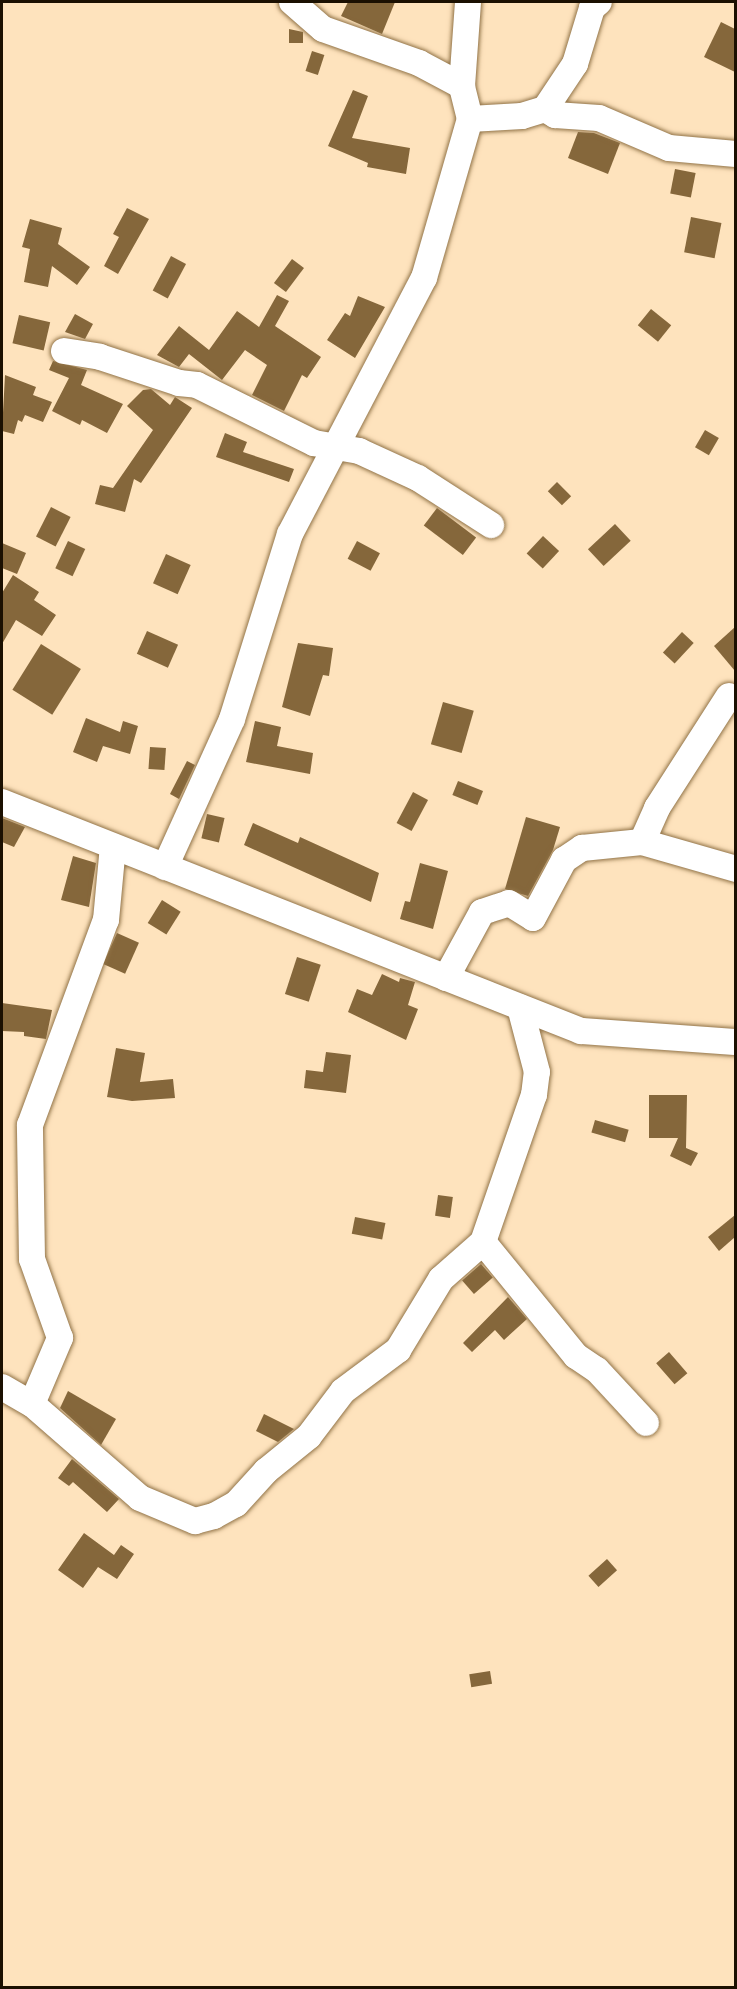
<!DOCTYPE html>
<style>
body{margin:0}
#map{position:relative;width:737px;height:1989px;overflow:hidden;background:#fee3bd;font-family:"DejaVu Sans",sans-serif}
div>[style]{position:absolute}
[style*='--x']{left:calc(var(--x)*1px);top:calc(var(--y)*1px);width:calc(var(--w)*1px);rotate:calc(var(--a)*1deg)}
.building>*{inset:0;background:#85673b;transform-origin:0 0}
.roads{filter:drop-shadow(0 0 2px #917347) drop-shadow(0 0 2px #917347)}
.minor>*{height:26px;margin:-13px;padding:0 13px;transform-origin:13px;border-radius:13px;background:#fff}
span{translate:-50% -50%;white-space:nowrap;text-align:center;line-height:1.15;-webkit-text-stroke:6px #fbf4ea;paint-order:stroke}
.frame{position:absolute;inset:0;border:3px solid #1b1001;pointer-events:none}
</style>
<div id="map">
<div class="building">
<i style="clip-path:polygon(348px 2px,395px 2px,382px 34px,341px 16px)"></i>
<i style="clip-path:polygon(721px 22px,735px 29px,735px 72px,704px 57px)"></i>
<i style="clip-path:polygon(289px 29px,303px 32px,303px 43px,289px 43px)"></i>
<i style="left:312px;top:51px;width:13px;height:21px;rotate:18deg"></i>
<i style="clip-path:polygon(353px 90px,368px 96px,352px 138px,410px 148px,406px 174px,367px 167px,368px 163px,328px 146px)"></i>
<i style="clip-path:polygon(578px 132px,594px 133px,620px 143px,608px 174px,568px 158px)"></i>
<i style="left:675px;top:169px;width:21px;height:25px;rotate:11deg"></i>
<i style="clip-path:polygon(127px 208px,149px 219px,118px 274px,104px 266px,119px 237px,113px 234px)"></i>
<i style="left:691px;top:217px;width:31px;height:36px;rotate:11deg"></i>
<i style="clip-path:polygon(30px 219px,62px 228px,58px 244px,90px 267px,77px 285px,52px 266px,48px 287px,24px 282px,30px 249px,22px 247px)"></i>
<i style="left:171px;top:256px;width:17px;height:39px;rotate:28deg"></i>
<i style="left:292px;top:259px;width:15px;height:30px;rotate:37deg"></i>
<i style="clip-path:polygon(277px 295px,289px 301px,275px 326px,321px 357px,307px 378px,302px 375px,284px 411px,252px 395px,267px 365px,245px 350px,222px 380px,189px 354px,179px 367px,157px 355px,179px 326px,209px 350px,237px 311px,259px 327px)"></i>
<i style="clip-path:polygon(358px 296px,385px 307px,355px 358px,327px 340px,345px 313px,350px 316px)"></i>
<i style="left:651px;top:309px;width:26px;height:21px;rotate:39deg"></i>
<i style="clip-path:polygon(75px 314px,93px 324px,85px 339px,65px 332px)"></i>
<i style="left:19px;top:315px;width:32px;height:29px;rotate:13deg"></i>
<i style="clip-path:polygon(53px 361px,87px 370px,81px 385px,123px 404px,107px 433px,82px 420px,80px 425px,52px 411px,69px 378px,49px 370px)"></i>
<i style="clip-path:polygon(5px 375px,36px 387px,33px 395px,52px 402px,43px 422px,25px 415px,22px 422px,18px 420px,14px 434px,2px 431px)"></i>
<i style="clip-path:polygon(151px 389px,170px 405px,175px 397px,192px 408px,141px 483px,134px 479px,125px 512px,95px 504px,100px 485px,113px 488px,153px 430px,127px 406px,143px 390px)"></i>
<i style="left:705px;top:430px;width:16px;height:20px;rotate:30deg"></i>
<i style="clip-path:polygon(225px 433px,247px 442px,243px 452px,294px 469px,289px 482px,216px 457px)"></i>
<i style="left:557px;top:482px;width:20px;height:13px;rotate:45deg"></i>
<i style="left:51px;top:507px;width:22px;height:33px;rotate:27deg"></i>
<i style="left:437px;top:508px;width:49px;height:22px;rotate:37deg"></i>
<i style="left:615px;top:524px;width:23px;height:37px;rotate:47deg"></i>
<i style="left:543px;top:536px;width:22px;height:24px;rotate:43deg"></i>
<i style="left:68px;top:541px;width:19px;height:30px;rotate:25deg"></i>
<i style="left:357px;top:541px;width:26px;height:20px;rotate:28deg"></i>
<i style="clip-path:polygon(2px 543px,26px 553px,17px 574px,2px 568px)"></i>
<i style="left:166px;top:554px;width:27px;height:32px;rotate:24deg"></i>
<i style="clip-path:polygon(13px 575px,39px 592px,34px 600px,56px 615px,42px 636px,16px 620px,2px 644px,2px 593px)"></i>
<i style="clip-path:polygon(735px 627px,735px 671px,714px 646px)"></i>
<i style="left:147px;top:631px;width:34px;height:25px;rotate:24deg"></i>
<i style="left:682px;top:632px;width:16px;height:28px;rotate:43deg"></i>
<i style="clip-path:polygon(298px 643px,333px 648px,329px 676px,323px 675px,310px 716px,282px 707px)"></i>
<i style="left:41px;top:644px;width:47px;height:54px;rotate:32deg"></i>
<i style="left:443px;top:702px;width:32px;height:44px;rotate:16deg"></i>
<i style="clip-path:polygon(86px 718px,120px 732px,123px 721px,138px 726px,130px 754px,103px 746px,97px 762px,73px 752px)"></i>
<i style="clip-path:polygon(255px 721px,281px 727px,277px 746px,313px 753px,310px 774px,246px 762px)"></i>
<i style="left:150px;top:747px;width:16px;height:22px;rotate:4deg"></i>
<i style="clip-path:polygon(187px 761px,195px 765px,179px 799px,170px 794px)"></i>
<i style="left:458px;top:781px;width:27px;height:15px;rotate:22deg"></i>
<i style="left:413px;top:792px;width:17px;height:35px;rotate:28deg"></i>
<i style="left:207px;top:814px;width:18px;height:25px;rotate:13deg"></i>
<i style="clip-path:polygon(526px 817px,560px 827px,553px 850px,528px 896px,505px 889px)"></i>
<i style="clip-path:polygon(2px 818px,25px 827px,14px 847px,2px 842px)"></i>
<i style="clip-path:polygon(253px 823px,298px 843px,300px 837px,379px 873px,371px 902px,244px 845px)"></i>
<i style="clip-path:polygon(73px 856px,96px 863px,89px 907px,61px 900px)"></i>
<i style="clip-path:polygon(420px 863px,448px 871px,433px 929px,400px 919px,405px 901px,410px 902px)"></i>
<i style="left:162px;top:900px;width:22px;height:27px;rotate:32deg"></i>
<i style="left:117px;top:933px;width:24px;height:34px;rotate:24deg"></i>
<i style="left:297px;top:957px;width:25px;height:39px;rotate:18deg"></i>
<i style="clip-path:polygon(382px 974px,399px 982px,400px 978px,415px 982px,408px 1005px,418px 1009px,406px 1040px,348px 1012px,357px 989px,372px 995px)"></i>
<i style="clip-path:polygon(2px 1003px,52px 1010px,46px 1039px,24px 1036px,24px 1032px,2px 1031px)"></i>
<i style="clip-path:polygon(116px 1048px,145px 1053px,140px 1082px,173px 1079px,175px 1098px,132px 1101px,107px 1097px)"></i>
<i style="clip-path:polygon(326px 1052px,351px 1055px,346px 1093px,304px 1088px,306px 1070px,323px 1072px)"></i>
<i style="clip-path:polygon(649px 1095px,687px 1095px,686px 1148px,698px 1153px,691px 1166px,670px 1156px,678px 1138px,649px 1138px)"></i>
<i style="left:595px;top:1120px;width:35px;height:13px;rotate:16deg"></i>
<i style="left:438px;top:1195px;width:15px;height:21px;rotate:8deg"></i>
<i style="clip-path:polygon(735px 1215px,735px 1237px,719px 1251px,708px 1237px)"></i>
<i style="left:355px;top:1217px;width:31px;height:17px;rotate:11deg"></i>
<i style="left:481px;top:1264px;width:18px;height:25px;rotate:49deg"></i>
<i style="clip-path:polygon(508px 1297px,527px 1319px,504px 1340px,495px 1330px,472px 1352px,463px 1343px)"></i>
<i style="left:669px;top:1352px;width:28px;height:17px;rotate:49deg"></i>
<i style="clip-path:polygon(68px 1391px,116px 1419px,101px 1445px,60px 1408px)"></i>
<i style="clip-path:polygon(264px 1414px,294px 1429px,278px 1442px,256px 1431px)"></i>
<i style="clip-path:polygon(72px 1459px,119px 1499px,107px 1512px,73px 1482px,69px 1486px,58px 1478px)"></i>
<i style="clip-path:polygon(84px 1533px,114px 1555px,121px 1545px,134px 1554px,117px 1579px,98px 1567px,83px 1588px,58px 1570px)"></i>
<i style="left:607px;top:1559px;width:15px;height:25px;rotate:48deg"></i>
<i style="left:490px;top:1671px;width:13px;height:21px;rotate:81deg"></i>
</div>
<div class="roads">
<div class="minor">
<i style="--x:292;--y:2;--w:41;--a:41.1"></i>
<i style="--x:323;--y:29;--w:102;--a:19.5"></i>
<i style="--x:419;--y:63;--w:49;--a:28.1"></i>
<i style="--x:545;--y:109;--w:12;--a:31"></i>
<i style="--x:555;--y:115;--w:44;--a:3.9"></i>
<i style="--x:599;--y:118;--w:76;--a:23.2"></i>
<i style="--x:669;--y:148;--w:67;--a:5.1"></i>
<i style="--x:470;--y:119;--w:52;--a:-3.3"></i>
<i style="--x:522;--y:116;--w:24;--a:-17"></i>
<i style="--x:545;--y:109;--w:54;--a:-56.3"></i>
<i style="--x:575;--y:64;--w:59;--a:-73.1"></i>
<i style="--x:592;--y:8;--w:9;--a:-41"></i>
<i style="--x:64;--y:351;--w:36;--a:9"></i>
<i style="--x:100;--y:357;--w:83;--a:18.2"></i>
<i style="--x:179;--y:383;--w:18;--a:6"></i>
<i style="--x:197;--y:385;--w:131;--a:26.4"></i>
<i style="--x:314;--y:443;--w:46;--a:10.1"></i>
<i style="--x:359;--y:451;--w:65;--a:24.6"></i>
<i style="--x:418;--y:478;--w:87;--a:32.8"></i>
<i style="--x:2;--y:802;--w:623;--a:21.58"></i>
<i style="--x:581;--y:1031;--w:155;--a:4.1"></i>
<i style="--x:642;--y:842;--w:37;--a:-66"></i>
<i style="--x:657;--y:808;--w:133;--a:-57.3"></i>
<i style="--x:165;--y:867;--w:162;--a:-65.6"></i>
<i style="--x:232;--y:719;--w:194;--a:-72.6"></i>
<i style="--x:290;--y:534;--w:289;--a:-62.4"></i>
<i style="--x:424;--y:278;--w:166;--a:-73.9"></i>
<i style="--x:470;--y:119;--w:34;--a:-104"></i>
<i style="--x:462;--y:86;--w:84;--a:-85.9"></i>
<i style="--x:446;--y:978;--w:75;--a:-61.4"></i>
<i style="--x:482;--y:912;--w:28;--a:-18"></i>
<i style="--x:509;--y:903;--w:28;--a:32"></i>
<i style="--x:533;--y:918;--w:66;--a:-61.9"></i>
<i style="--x:564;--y:860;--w:22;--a:-34"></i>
<i style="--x:582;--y:848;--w:60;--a:-5.7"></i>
<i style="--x:642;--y:842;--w:98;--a:16"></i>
<i style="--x:483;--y:1242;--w:147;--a:50.8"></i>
<i style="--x:576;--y:1356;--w:25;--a:34"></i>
<i style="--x:597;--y:1370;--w:72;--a:47.2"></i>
<i style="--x:2;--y:1387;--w:34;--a:30"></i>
<i style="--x:32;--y:1404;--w:143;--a:41"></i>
<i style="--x:140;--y:1498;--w:60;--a:22.7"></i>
<i style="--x:195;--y:1521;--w:20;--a:-15"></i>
<i style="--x:214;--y:1516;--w:25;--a:-29"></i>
<i style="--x:236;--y:1504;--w:45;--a:-47.7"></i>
<i style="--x:266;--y:1471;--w:55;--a:-39.1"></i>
<i style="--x:309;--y:1436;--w:56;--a:-52.9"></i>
<i style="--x:343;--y:1391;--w:69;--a:-36.7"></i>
<i style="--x:398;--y:1350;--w:83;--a:-58.8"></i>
<i style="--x:441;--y:1279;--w:56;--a:-41.4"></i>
<i style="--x:483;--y:1242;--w:156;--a:-70.9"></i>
<i style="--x:534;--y:1095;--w:23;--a:-83"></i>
<i style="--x:537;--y:1072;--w:67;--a:-104.7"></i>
<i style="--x:32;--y:1404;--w:72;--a:-67"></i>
<i style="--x:60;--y:1338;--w:84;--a:-109.5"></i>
<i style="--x:32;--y:1259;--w:134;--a:-90.9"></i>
<i style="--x:30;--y:1125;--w:219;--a:-69.7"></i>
<i style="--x:106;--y:920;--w:74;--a:-84.6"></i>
</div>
</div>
<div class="frame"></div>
</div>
